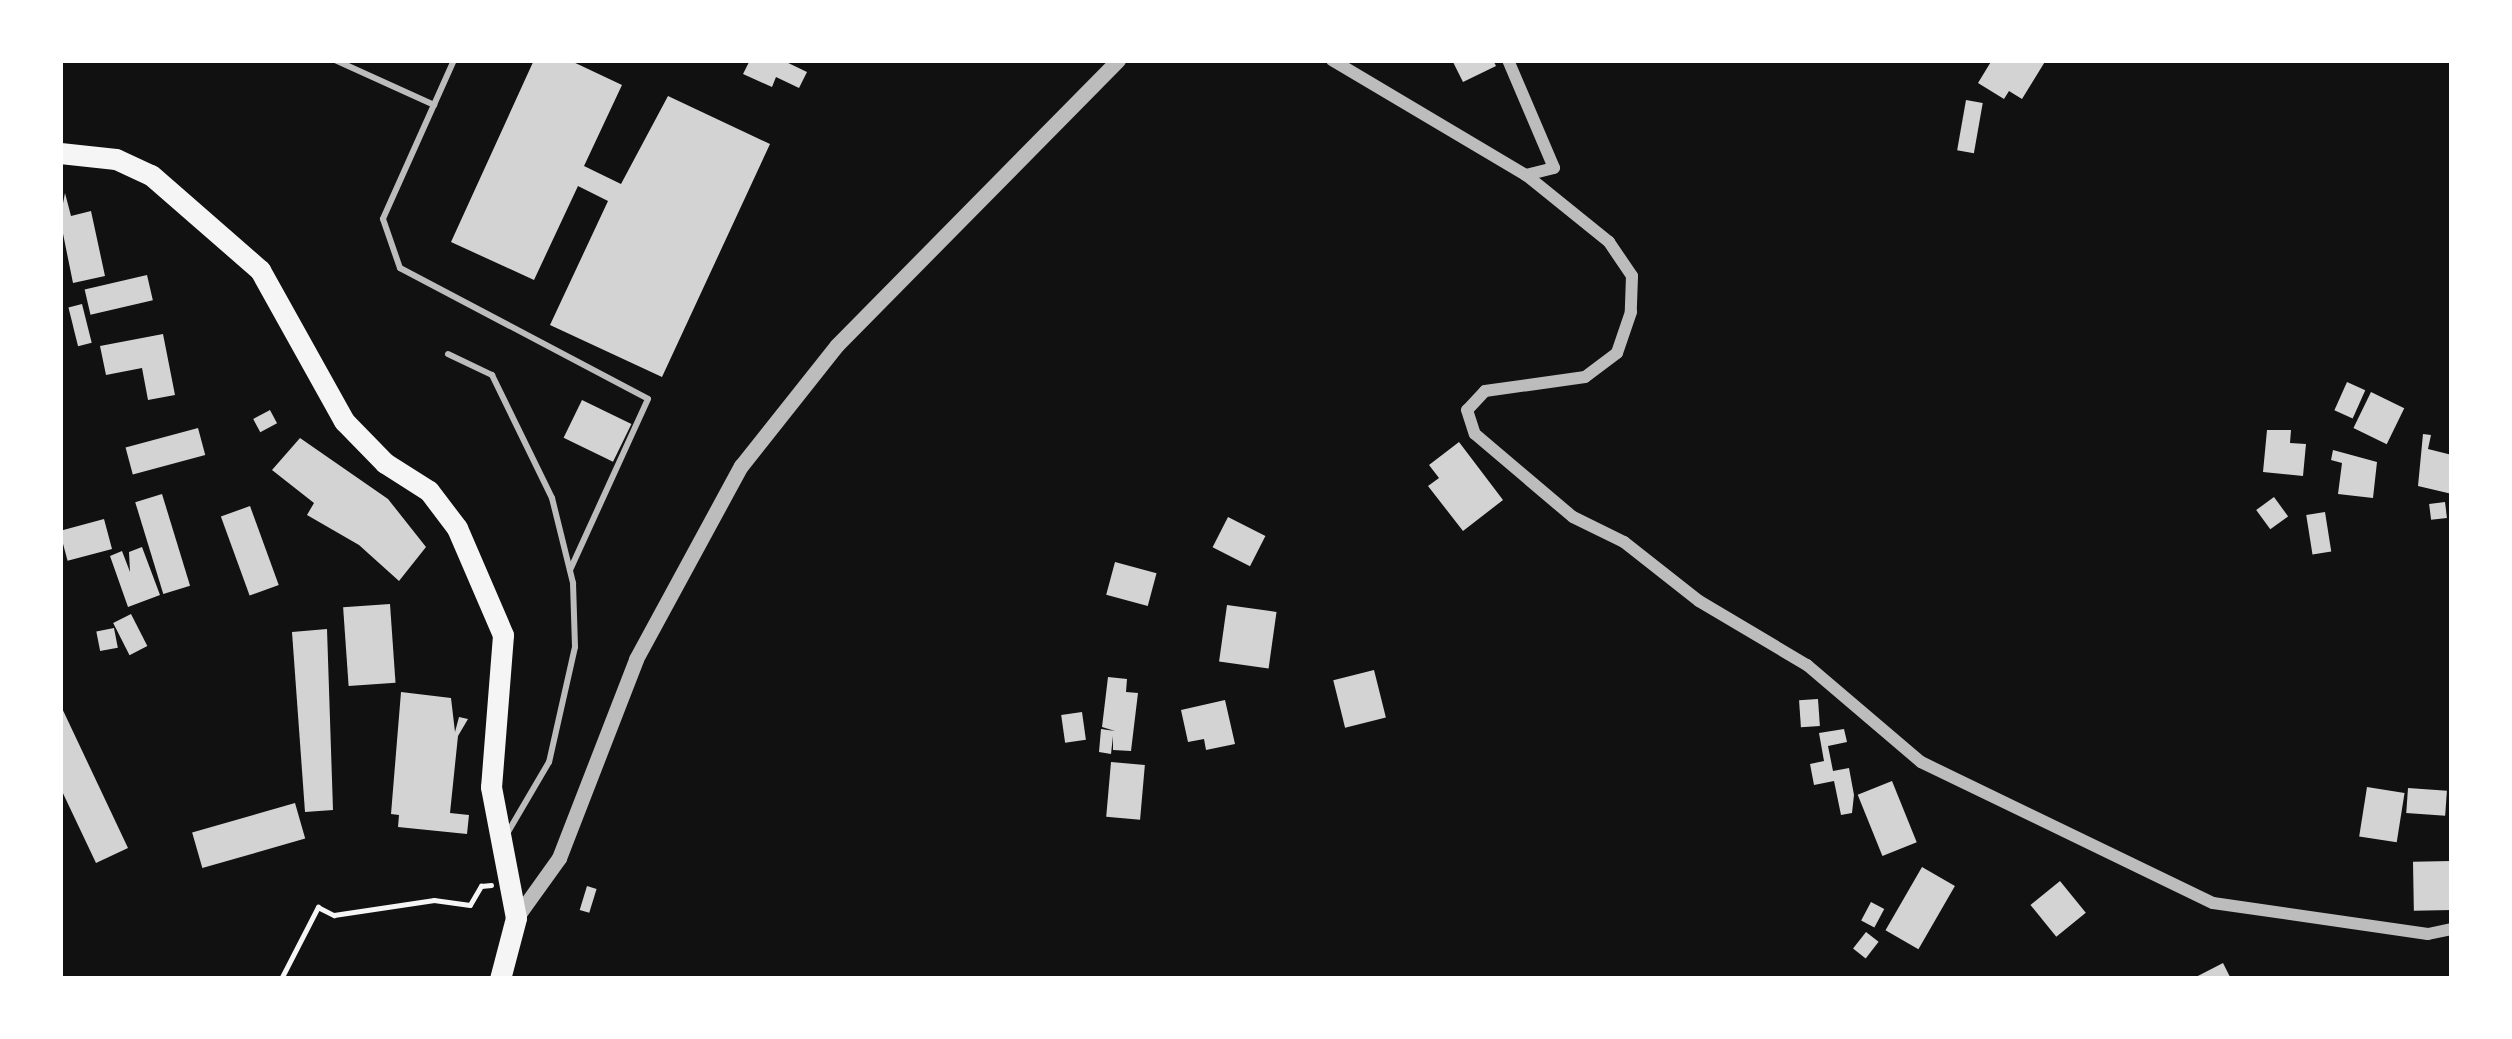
<!DOCTYPE html>
<style>
body{margin:0}
#map{position:relative;width:2512px;height:1039px;overflow:hidden;background:#111;font-family:Arial,sans-serif}
div>[style]{position:absolute}
[style*='--x']{left:calc(var(--x)*1px);top:calc(var(--y)*1px);width:calc(var(--w)*1px);rotate:calc(var(--a)*1deg)}
.building>*{inset:0;background:#d3d3d3;transform-origin:0 0}
.path>*{height:4.5px;margin:-2.25px;padding:0 2.25px;transform-origin:2.25px;border-radius:2.25px;background:#f5f5f5}
.service>*{height:6px;margin:-3px;padding:0 3px;transform-origin:3px;border-radius:3px;background:#bcbcbc}
.minor>*{height:12px;margin:-6px;padding:0 6px;transform-origin:6px;border-radius:6px;background:#bcbcbc}
.tertiary>*{height:15px;margin:-7.5px;padding:0 7.5px;transform-origin:7.5px;border-radius:7.5px;background:#bcbcbc}
.primary>*{height:21px;margin:-10.5px;padding:0 10.5px;transform-origin:10.5px;border-radius:10.5px;background:#f5f5f5}
span{translate:-50% -50%;white-space:nowrap;text-align:center;line-height:1.15;-webkit-text-stroke:9px #fff;paint-order:stroke}
.frame{position:absolute;inset:0;border:63px solid #fff;pointer-events:none}
</style>
<div id="map">
<div class="building">
<i style="clip-path:polygon(534px 60px,569px 60px,622px 85px,584px 166px,621px 184px,668px 96px,770px 144px,662px 377px,550px 325px,608px 201px,578px 186px,534px 280px,451px 242px)"></i>
<i style="clip-path:polygon(750px 60px,782px 60px,807px 72px,799px 88px,776px 77px,772px 87px,743px 74px)"></i>
<i style="clip-path:polygon(1452px 60px,1493px 60px,1496px 66px,1463px 82px)"></i>
<i style="clip-path:polygon(1992px 60px,2046px 60px,2022px 99px,2009px 91px,2004px 99px,1978px 83px)"></i>
<i style="left:1966px;top:100px;width:17px;height:51px;rotate:10deg"></i>
<i style="clip-path:polygon(65px 193px,71px 216px,91px 211px,105px 276px,73px 283px,60px 219px)"></i>
<i style="left:147px;top:275px;width:26px;height:64px;rotate:77deg"></i>
<i style="left:82px;top:304px;width:40px;height:14px;rotate:76deg"></i>
<i style="clip-path:polygon(163px 334px,175px 395px,148px 400px,142px 368px,106px 375px,100px 346px)"></i>
<i style="left:2347px;top:382px;width:20px;height:31px;rotate:24deg"></i>
<i style="left:2371px;top:392px;width:37px;height:40px;rotate:26deg"></i>
<i style="left:582px;top:400px;width:55px;height:42px;rotate:26deg"></i>
<i style="left:270px;top:410px;width:15px;height:19px;rotate:62deg"></i>
<i style="left:198px;top:428px;width:28px;height:75px;rotate:75deg"></i>
<i style="clip-path:polygon(2267px 430px,2291px 430px,2290px 443px,2306px 444px,2303px 476px,2263px 472px)"></i>
<i style="clip-path:polygon(2423px 434px,2431px 435px,2428px 449px,2452px 455px,2452px 494px,2418px 486px)"></i>
<i style="clip-path:polygon(300px 438px,388px 499px,426px 547px,399px 581px,359px 545px,307px 515px,314px 503px,272px 470px)"></i>
<i style="clip-path:polygon(1459px 442px,1503px 500px,1463px 531px,1428px 486px,1439px 478px,1429px 465px)"></i>
<i style="clip-path:polygon(2333px 450px,2377px 462px,2373px 498px,2338px 494px,2342px 463px,2331px 460px)"></i>
<i style="left:162px;top:494px;width:96px;height:28px;rotate:73deg"></i>
<i style="left:2274px;top:497px;width:24px;height:22px;rotate:54deg"></i>
<i style="left:2445px;top:502px;width:16px;height:16px;rotate:83deg"></i>
<i style="left:250px;top:506px;width:84px;height:31px;rotate:70deg"></i>
<i style="left:2325px;top:512px;width:40px;height:19px;rotate:81deg"></i>
<i style="left:1228px;top:517px;width:42px;height:34px;rotate:27deg"></i>
<i style="left:104px;top:519px;width:31px;height:46px;rotate:75deg"></i>
<i style="clip-path:polygon(142px 547px,160px 595px,128px 607px,110px 556px,122px 551px,130px 572px,129px 552px)"></i>
<i style="left:1115px;top:562px;width:43px;height:34px;rotate:15deg"></i>
<i style="left:390px;top:604px;width:79px;height:47px;rotate:86deg"></i>
<i style="left:1227px;top:605px;width:50px;height:57px;rotate:8deg"></i>
<i style="left:131px;top:614px;width:36px;height:20px;rotate:63deg"></i>
<i style="left:114px;top:628px;width:20px;height:18px;rotate:79deg"></i>
<i style="clip-path:polygon(327px 629px,333px 810px,305px 812px,292px 632px)"></i>
<i style="left:1374px;top:670px;width:49px;height:42px;rotate:76deg"></i>
<i style="clip-path:polygon(1108px 677px,1127px 679px,1126px 692px,1138px 693px,1131px 751px,1113px 750px,1113px 736px,1111px 754px,1099px 752px,1101px 729px,1115px 731px,1102px 727px)"></i>
<i style="clip-path:polygon(401px 692px,451px 698px,455px 732px,459px 717px,468px 719px,458px 736px,450px 813px,469px 815px,467px 834px,398px 827px,399px 815px,391px 814px)"></i>
<i style="left:1818px;top:699px;width:27px;height:19px;rotate:86deg"></i>
<i style="clip-path:polygon(1225px 700px,1235px 744px,1206px 750px,1204px 739px,1188px 742px,1181px 710px)"></i>
<i style="clip-path:polygon(60px 704px,128px 848px,96px 863px,60px 787px)"></i>
<i style="left:1082px;top:712px;width:28px;height:21px;rotate:82deg"></i>
<i style="clip-path:polygon(1844px 729px,1847px 742px,1828px 746px,1833px 771px,1849px 768px,1854px 795px,1852px 813px,1841px 815px,1834px 781px,1814px 785px,1810px 764px,1824px 761px,1819px 733px)"></i>
<i style="left:1111px;top:762px;width:34px;height:55px;rotate:5deg"></i>
<i style="left:1892px;top:781px;width:66px;height:37px;rotate:68deg"></i>
<i style="left:2367px;top:787px;width:38px;height:50px;rotate:9deg"></i>
<i style="left:2408px;top:788px;width:39px;height:25px;rotate:4deg"></i>
<i style="left:295px;top:803px;width:37px;height:107px;rotate:74deg"></i>
<i style="left:2451px;top:861px;width:49px;height:38px;rotate:89deg"></i>
<i style="left:1922px;top:867px;width:38px;height:73px;rotate:30deg"></i>
<i style="left:2060px;top:881px;width:41px;height:38px;rotate:51deg"></i>
<i style="left:587px;top:886px;width:10px;height:25px;rotate:17deg"></i>
<i style="left:1871px;top:902px;width:15px;height:21px;rotate:28deg"></i>
<i style="left:1866px;top:932px;width:16px;height:21px;rotate:38deg"></i>
<i style="clip-path:polygon(2223px 963px,2231px 979px,2192px 979px)"></i>
</div>
<div class="path">
<i style="--x:281;--y:979;--w:81;--a:-62.8"></i>
<i style="--x:318;--y:907;--w:18;--a:27"></i>
<i style="--x:334;--y:915;--w:101;--a:-8.5"></i>
<i style="--x:434;--y:900;--w:36;--a:8"></i>
<i style="--x:470;--y:905;--w:22;--a:-60"></i>
<i style="--x:481;--y:886;--w:10;--a:-6"></i>
</div>
<div class="service">
<i style="--x:335;--y:60;--w:109;--a:24.4"></i>
<i style="--x:454;--y:60;--w:174;--a:114.1"></i>
<i style="--x:383;--y:219;--w:52;--a:70.9"></i>
<i style="--x:400;--y:268;--w:280;--a:27.8"></i>
<i style="--x:648;--y:399;--w:188;--a:114.5"></i>
<i style="--x:448;--y:354;--w:49;--a:25.5"></i>
<i style="--x:492;--y:375;--w:137;--a:64"></i>
<i style="--x:552;--y:498;--w:88;--a:76.1"></i>
<i style="--x:573;--y:583;--w:64;--a:88.2"></i>
<i style="--x:575;--y:647;--w:118;--a:102.7"></i>
<i style="--x:549;--y:762;--w:81;--a:120.4"></i>
</div>
<div class="minor">
<i style="--x:1332;--y:60;--w:226;--a:30.7"></i>
<i style="--x:1526;--y:175;--w:107;--a:38.9"></i>
<i style="--x:1609;--y:242;--w:41;--a:55.9"></i>
<i style="--x:1632;--y:276;--w:36;--a:92"></i>
<i style="--x:1631;--y:312;--w:43;--a:108.9"></i>
<i style="--x:1617;--y:353;--w:40;--a:143"></i>
<i style="--x:1585;--y:377;--w:101;--a:172"></i>
<i style="--x:1485;--y:391;--w:26;--a:133"></i>
<i style="--x:1467;--y:410;--w:25;--a:72"></i>
<i style="--x:1475;--y:434;--w:128;--a:40.3"></i>
<i style="--x:1573;--y:517;--w:57;--a:26.1"></i>
<i style="--x:1624;--y:542;--w:95;--a:38.2"></i>
<i style="--x:1699;--y:601;--w:126;--a:30.7"></i>
<i style="--x:1807;--y:665;--w:150;--a:40.4"></i>
<i style="--x:1921;--y:762;--w:324;--a:25.8"></i>
<i style="--x:2213;--y:903;--w:217;--a:8.2"></i>
<i style="--x:2428;--y:934;--w:25;--a:-12"></i>
<i style="--x:1508;--y:60;--w:117;--a:66.9"></i>
<i style="--x:1554;--y:168;--w:29;--a:166"></i>
</div>
<div class="tertiary">
<i style="--x:516;--y:918;--w:74;--a:-54.4"></i>
<i style="--x:559;--y:858;--w:213;--a:-68.8"></i>
<i style="--x:636;--y:659;--w:220;--a:-61.5"></i>
<i style="--x:741;--y:466;--w:154;--a:-51.6"></i>
<i style="--x:837;--y:345;--w:400;--a:-45.4"></i>
</div>
<div class="primary">
<i style="--x:60;--y:153;--w:56;--a:6.1"></i>
<i style="--x:116;--y:159;--w:38;--a:25"></i>
<i style="--x:151;--y:175;--w:145;--a:41.1"></i>
<i style="--x:260;--y:270;--w:173;--a:60.9"></i>
<i style="--x:344;--y:421;--w:59;--a:45.7"></i>
<i style="--x:385;--y:463;--w:52;--a:32.5"></i>
<i style="--x:429;--y:491;--w:46;--a:52.9"></i>
<i style="--x:457;--y:528;--w:116;--a:66.7"></i>
<i style="--x:503;--y:635;--w:152;--a:94.5"></i>
<i style="--x:491;--y:787;--w:133;--a:79.2"></i>
<i style="--x:516;--y:918;--w:63;--a:104.7"></i>
</div>
<div class="frame"></div>
</div>
